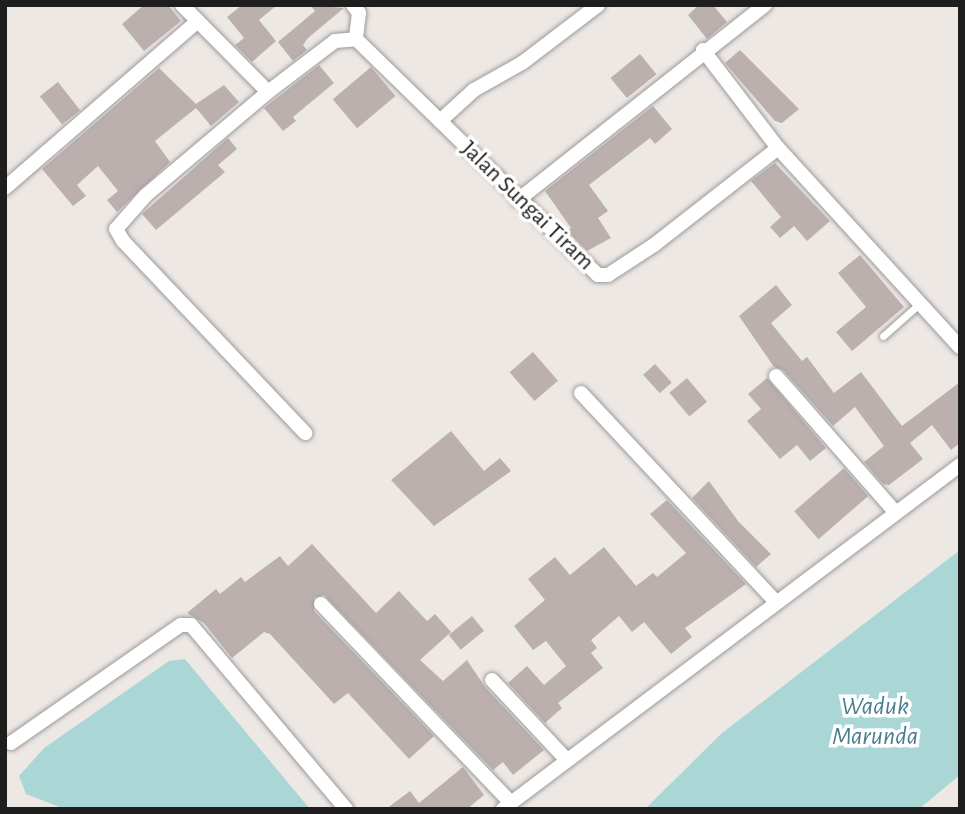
<!DOCTYPE html>
<style>
body{margin:0}
#map{position:relative;width:965px;height:814px;overflow:hidden;background:#eee8e5;font-family:"Alegreya Sans",sans-serif}
div>[style]{position:absolute}
[style*='--x']{left:calc(var(--x)*1px);top:calc(var(--y)*1px);width:calc(var(--w)*1px);rotate:calc(var(--a)*1deg)}
.water>*{inset:0;background:#aad7d6}
.building>*{inset:0;background:#bbb0ae;transform-origin:0 0}
.roads{filter:drop-shadow(0 0 2px #9b9b9b) drop-shadow(0 0 2px #9b9b9b)}
.service>*{height:7px;margin:-3.5px;padding:0 3.5px;transform-origin:3.5px;border-radius:3.5px;background:#fff}
.minor>*{height:14px;margin:-7px;padding:0 7px;transform-origin:7px;border-radius:7px;background:#fff}
span{translate:-50% -50%;white-space:nowrap;text-align:center;line-height:1.15;-webkit-text-stroke:7px #fff;paint-order:stroke}
.street-label{font-size:24px;color:#1e1e1e}
.water-label{font-size:26px;color:#4a7d8d;font-style:italic}
.frame{position:absolute;inset:0;border:7px solid #1e1e1e;pointer-events:none}
</style>
<div id="map">
<div class="water">
<i style="clip-path:polygon(960px 550px,960px 775px,919px 809px,645px 809px,722px 733px)"></i>
<i style="clip-path:polygon(185px 659px,310px 809px,65px 809px,26px 794px,19px 776px,44px 748px,169px 661px)"></i>
</div>
<div class="building">
<i style="clip-path:polygon(144px 5px,168px 5px,181px 21px,144px 51px,122px 24px)"></i>
<i style="clip-path:polygon(242px 5px,277px 5px,259px 20px,276px 41px,252px 62px,235px 45px,244px 38px,227px 17px)"></i>
<i style="clip-path:polygon(310px 5px,344px 8px,308px 38px,303px 45px,307px 50px,293px 61px,278px 42px,315px 11px)"></i>
<i style="clip-path:polygon(699px 5px,713px 5px,727px 22px,707px 39px,688px 15px)"></i>
<i style="clip-path:polygon(740px 50px,799px 109px,782px 123px,775px 121px,725px 63px)"></i>
<i style="left:640px;top:54px;width:26px;height:38px;rotate:51deg"></i>
<i style="clip-path:polygon(319px 65px,334px 83px,293px 117px,296px 121px,283px 131px,264px 108px)"></i>
<i style="left:371px;top:67px;width:38px;height:50px;rotate:50deg"></i>
<i style="clip-path:polygon(159px 68px,196px 104px,224px 85px,239px 102px,211px 126px,196px 108px,155px 141px,170px 162px,117px 212px,107px 200px,118px 191px,98px 166px,77px 185px,86px 196px,73px 206px,42px 169px)"></i>
<i style="left:58px;top:82px;width:36px;height:23px;rotate:52deg"></i>
<i style="clip-path:polygon(653px 106px,672px 129px,655px 144px,650px 138px,589px 185px,608px 211px,598px 218px,611px 238px,587px 251px,567px 231px,571px 228px,545px 191px)"></i>
<i style="clip-path:polygon(228px 138px,237px 149px,218px 165px,225px 172px,156px 230px,142px 214px)"></i>
<i style="clip-path:polygon(775px 163px,830px 221px,807px 241px,794px 226px,780px 238px,770px 227px,781px 217px,751px 181px)"></i>
<i style="clip-path:polygon(860px 255px,904px 307px,852px 351px,836px 332px,866px 307px,838px 273px)"></i>
<i style="clip-path:polygon(776px 285px,792px 305px,771px 323px,802px 361px,807px 357px,834px 393px,861px 372px,902px 426px,960px 382px,960px 443px,951px 450px,932px 425px,910px 443px,923px 459px,889px 485px,883px 484px,864px 462px,884px 446px,855px 407px,833px 426px,783px 370px,774px 367px,739px 316px)"></i>
<i style="left:533px;top:352px;width:38px;height:31px;rotate:49deg"></i>
<i style="left:655px;top:364px;width:25px;height:16px;rotate:48deg"></i>
<i style="left:687px;top:378px;width:31px;height:23px;rotate:50deg"></i>
<i style="clip-path:polygon(767px 378px,826px 448px,810px 461px,797px 445px,780px 459px,747px 421px,761px 409px,748px 394px)"></i>
<i style="clip-path:polygon(451px 431px,484px 471px,500px 458px,511px 471px,434px 526px,391px 480px)"></i>
<i style="left:844px;top:468px;width:37px;height:66px;rotate:49deg"></i>
<i style="clip-path:polygon(709px 481px,738px 521px,771px 554px,756px 567px,692px 498px)"></i>
<i style="clip-path:polygon(667px 500px,746px 584px,685px 628px,692px 637px,671px 654px,644px 622px,632px 632px,619px 616px,591px 640px,597px 648px,591px 653px,603px 668px,558px 703px,562px 708px,545px 723px,508px 683px,527px 666px,544px 685px,566px 666px,546px 641px,533px 650px,514px 626px,545px 600px,528px 579px,555px 557px,570px 575px,604px 547px,636px 586px,653px 573px,657px 577px,686px 553px,650px 514px)"></i>
<i style="clip-path:polygon(312px 544px,376px 613px,399px 591px,427px 621px,435px 614px,451px 632px,420px 660px,443px 681px,467px 660px,485px 687px,544px 750px,513px 775px,503px 762px,493px 770px,324px 595px,314px 598px,314px 611px,434px 736px,409px 759px,348px 693px,334px 704px,270px 634px,264px 632px,232px 658px,204px 623px,187px 613px,216px 589px,220px 594px,241px 577px,245px 582px,280px 556px,288px 566px)"></i>
<i style="left:472px;top:616px;width:19px;height:30px;rotate:51deg"></i>
<i style="clip-path:polygon(463px 767px,484px 795px,467px 809px,386px 809px,410px 791px,419px 803px)"></i>
</div>
<div class="roads">
<div class="service">
<i style="--x:883;--y:336;--w:48;--a:-41.6"></i>
</div>
<div class="minor">
<i style="--x:182;--y:5;--w:122;--a:45.3"></i>
<i style="--x:268;--y:92;--w:84;--a:-37.3"></i>
<i style="--x:335;--y:41;--w:21;--a:-5"></i>
<i style="--x:356;--y:39;--w:338;--a:44.3"></i>
<i style="--x:598;--y:275;--w:10;--a:0"></i>
<i style="--x:608;--y:275;--w:55;--a:-33.1"></i>
<i style="--x:654;--y:245;--w:157;--a:-38"></i>
<i style="--x:778;--y:148;--w:270;--a:47.6"></i>
<i style="--x:353;--y:5;--w:10;--a:53"></i>
<i style="--x:359;--y:13;--w:26;--a:97"></i>
<i style="--x:703;--y:50;--w:123;--a:52.6"></i>
<i style="--x:268;--y:92;--w:160;--a:139.8"></i>
<i style="--x:146;--y:195;--w:45;--a:131.4"></i>
<i style="--x:116;--y:229;--w:14;--a:60"></i>
<i style="--x:123;--y:241;--w:265;--a:46.5"></i>
<i style="--x:440;--y:121;--w:46;--a:-42.4"></i>
<i style="--x:474;--y:90;--w:55;--a:-29.4"></i>
<i style="--x:522;--y:63;--w:96;--a:-37.3"></i>
<i style="--x:5;--y:188;--w:255;--a:-40.9"></i>
<i style="--x:518;--y:200;--w:315;--a:-38.3"></i>
<i style="--x:776;--y:376;--w:179;--a:48.8"></i>
<i style="--x:581;--y:393;--w:284;--a:47"></i>
<i style="--x:321;--y:604;--w:275;--a:46.3"></i>
<i style="--x:492;--y:680;--w:108;--a:46.9"></i>
<i style="--x:11;--y:743;--w:207;--a:-34.8"></i>
<i style="--x:181;--y:625;--w:10;--a:0"></i>
<i style="--x:191;--y:625;--w:241;--a:49.9"></i>
<i style="--x:503;--y:809;--w:572;--a:-36.97"></i>
</div>
</div>
<div class="street-label">
<span style="left:527px;top:206px;rotate:44deg">Jalan Sungai Tiram</span>
</div>
<div class="water-label">
<span style="left:875px;top:722px">Waduk<br>Marunda</span>
</div>
<div class="frame"></div>
</div>
